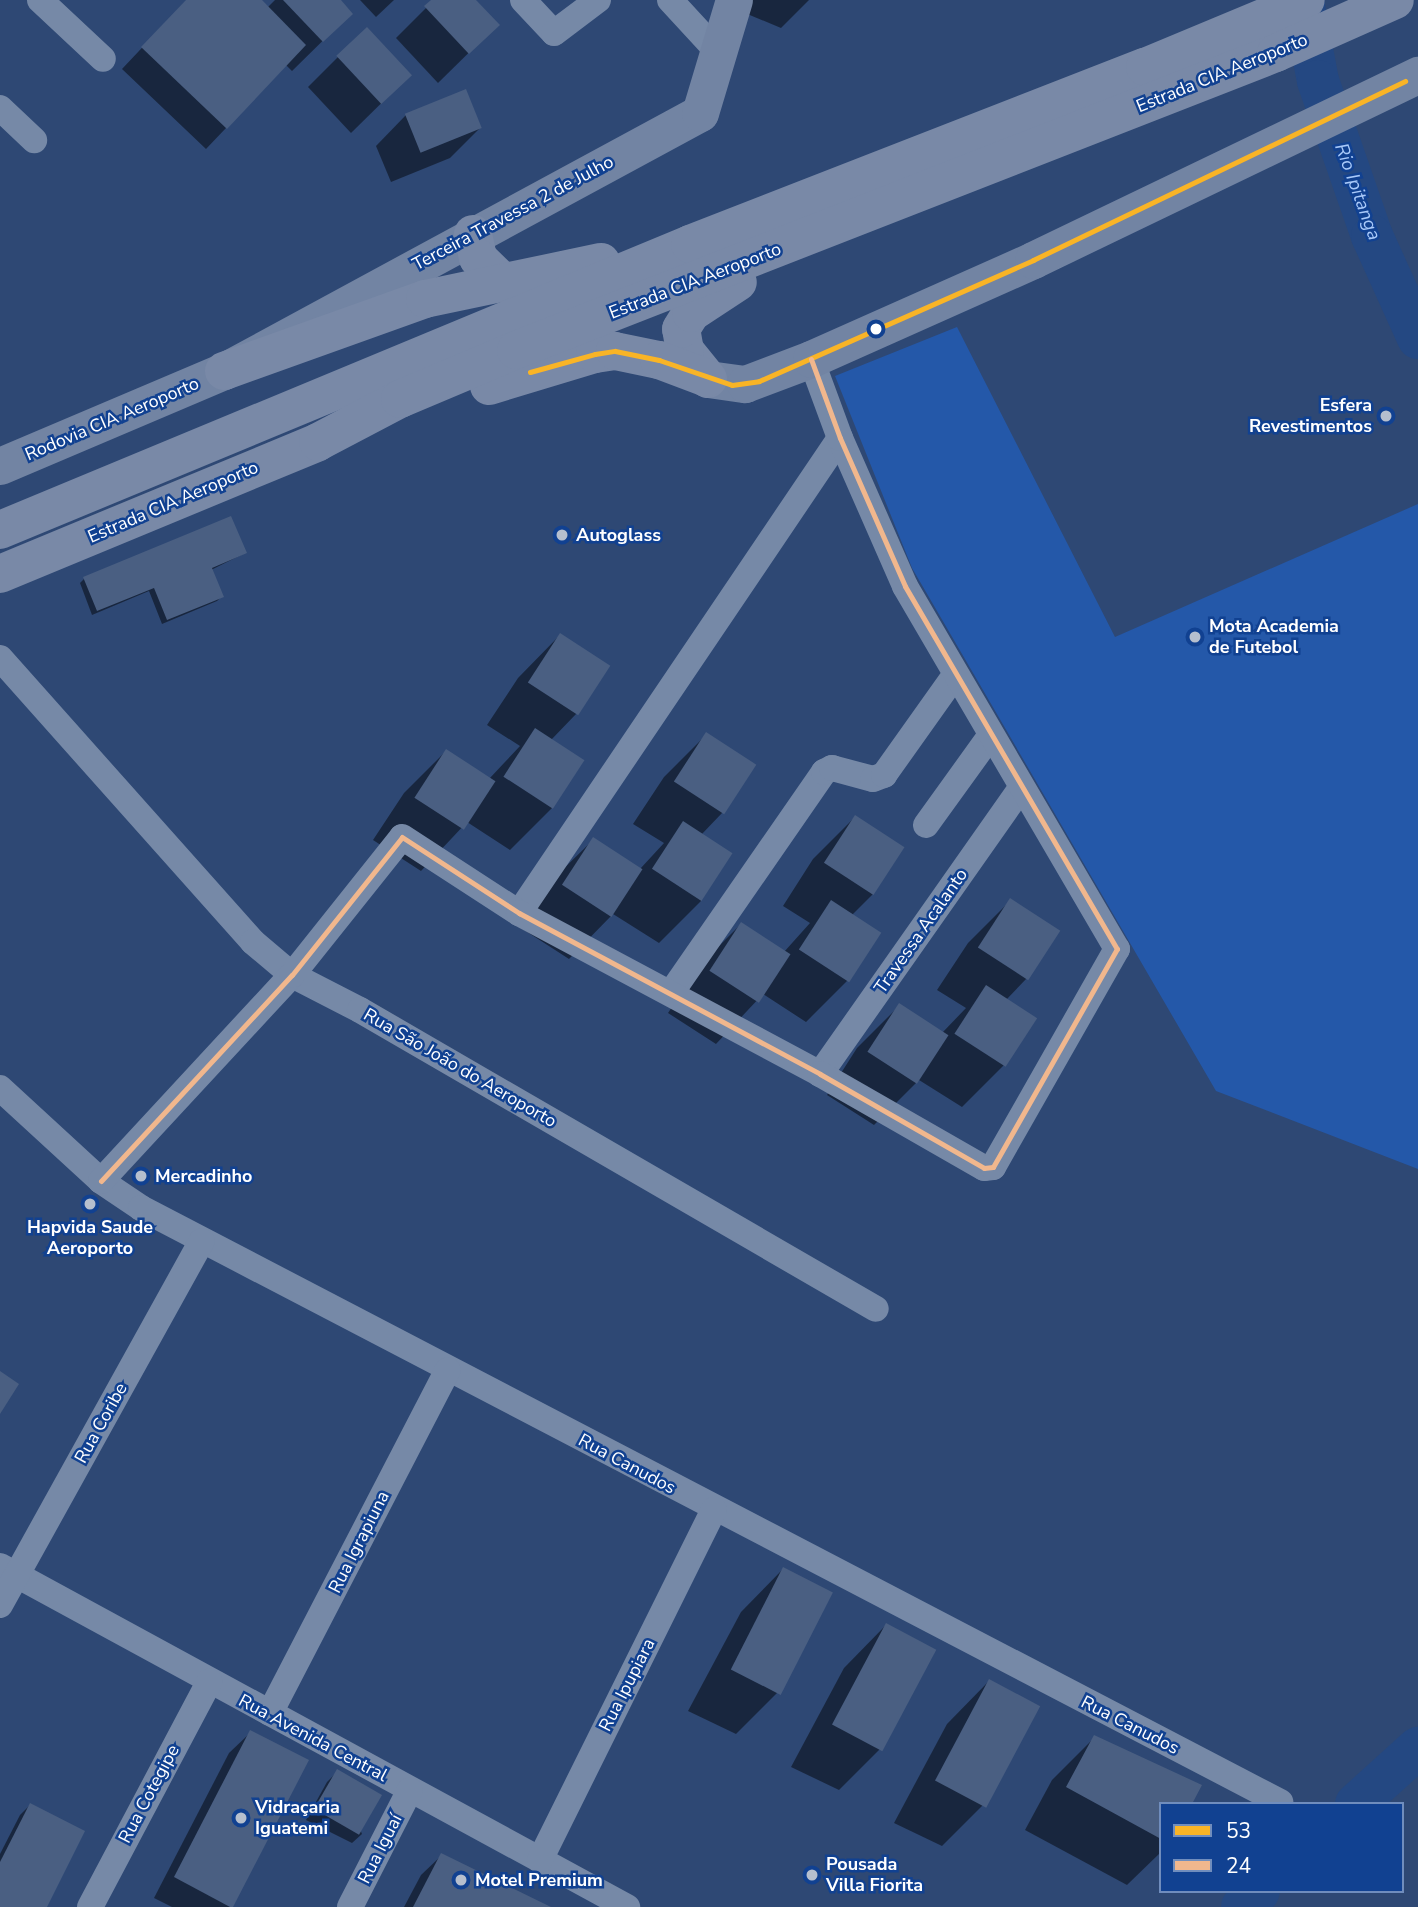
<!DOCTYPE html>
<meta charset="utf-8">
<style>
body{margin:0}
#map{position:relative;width:1418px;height:1907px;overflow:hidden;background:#2e4874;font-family:"Nunito Sans",sans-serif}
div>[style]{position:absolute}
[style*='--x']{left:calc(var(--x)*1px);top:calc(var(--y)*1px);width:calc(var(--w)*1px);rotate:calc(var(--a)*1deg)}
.green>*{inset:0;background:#2458a9}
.shadow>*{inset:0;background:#0007}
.river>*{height:42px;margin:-21px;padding:0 21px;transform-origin:21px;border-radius:21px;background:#244882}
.building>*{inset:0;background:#4a5f82;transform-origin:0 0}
.street>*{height:26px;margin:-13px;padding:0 13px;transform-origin:13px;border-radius:13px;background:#7689a7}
.secondary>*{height:37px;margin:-18.5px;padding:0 18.5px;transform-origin:18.5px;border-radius:18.5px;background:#7284a3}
.highway>*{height:38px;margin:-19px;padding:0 19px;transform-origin:19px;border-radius:19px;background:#7989a7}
.bus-1>*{height:5px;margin:-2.5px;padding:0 2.5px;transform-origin:2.5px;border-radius:2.5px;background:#f9b426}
.bus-2>*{height:5px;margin:-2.5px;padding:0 2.5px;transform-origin:2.5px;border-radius:2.5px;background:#f1b78d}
.dots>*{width:19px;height:19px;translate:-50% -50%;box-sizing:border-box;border:4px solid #114191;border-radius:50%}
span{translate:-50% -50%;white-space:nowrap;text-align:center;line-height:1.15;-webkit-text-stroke:5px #114191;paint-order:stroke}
.street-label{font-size:18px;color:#fff}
.poi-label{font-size:18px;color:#fff;font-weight:700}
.right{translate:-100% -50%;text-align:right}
.left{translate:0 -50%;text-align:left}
.water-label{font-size:19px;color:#a9c9f9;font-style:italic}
.legend{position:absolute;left:1159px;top:1802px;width:245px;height:91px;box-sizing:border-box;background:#114191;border:2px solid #708dbd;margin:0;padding:9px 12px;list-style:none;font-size:21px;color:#fff}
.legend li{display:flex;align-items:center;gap:14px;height:35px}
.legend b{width:35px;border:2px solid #708dbd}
</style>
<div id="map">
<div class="green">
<i style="clip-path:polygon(957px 327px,1115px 637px,1418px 504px,1418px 1169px,1216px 1091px,912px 568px,835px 376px)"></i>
</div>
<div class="shadow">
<i style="clip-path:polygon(187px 0,259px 0,267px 8px,275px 0,338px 0,351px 13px,292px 71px,286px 65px,206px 149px,122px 69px)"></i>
<i style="clip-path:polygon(360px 0,394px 0,376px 17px)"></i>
<i style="clip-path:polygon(434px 0,474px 0,497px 25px,438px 83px,396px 38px)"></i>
<i style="clip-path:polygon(722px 0,809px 0,781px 28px,721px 3px)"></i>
<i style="clip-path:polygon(338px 57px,410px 75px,351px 133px,308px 87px)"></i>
<i style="clip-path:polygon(406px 115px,480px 128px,450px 158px,391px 182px,376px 146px)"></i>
<i style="clip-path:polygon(245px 553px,211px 570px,222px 596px,217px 601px,162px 624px,149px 591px,92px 615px,80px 583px,84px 579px)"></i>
<i style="clip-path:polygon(560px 635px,608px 666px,577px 713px,551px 740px,552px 808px,510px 850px,467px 822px,421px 871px,373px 840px,404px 793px,446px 751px,489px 779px,520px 746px,487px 725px,518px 678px)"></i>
<i style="clip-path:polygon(706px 735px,723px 812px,701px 835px,701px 901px,659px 943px,613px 914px,569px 959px,521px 928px,551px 881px,594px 839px,640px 869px,664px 843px,633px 824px,664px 777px)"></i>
<i style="clip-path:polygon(855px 817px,903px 847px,873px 894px,851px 916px,848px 980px,806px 1022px,763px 994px,716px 1044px,668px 1013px,699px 966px,741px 924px,784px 952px,810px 923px,783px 906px,813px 859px)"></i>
<i style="clip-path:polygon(1010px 901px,1058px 931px,1027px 978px,1006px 1000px,1004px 1065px,962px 1107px,919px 1080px,874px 1125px,827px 1095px,857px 1048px,900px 1005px,942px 1033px,966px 1008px,937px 990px,968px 943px)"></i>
<i style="clip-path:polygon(783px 1569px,778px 1692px,736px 1734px,688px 1711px,741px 1612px)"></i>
<i style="clip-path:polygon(886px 1625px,881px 1748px,839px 1790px,791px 1767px,844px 1668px)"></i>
<i style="clip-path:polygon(989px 1681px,984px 1804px,942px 1846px,894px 1823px,947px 1724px)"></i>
<i style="clip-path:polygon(250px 1733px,231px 1907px,172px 1907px,154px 1898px,229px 1753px)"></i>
<i style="clip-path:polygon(1094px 1738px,1161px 1804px,1161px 1852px,1127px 1885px,1025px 1830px,1052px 1780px)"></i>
<i style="clip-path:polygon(337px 1772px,362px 1834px,352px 1843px,306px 1820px,327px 1782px)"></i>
<i style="clip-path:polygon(30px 1805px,45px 1907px,0 1907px,0 1854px,20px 1815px)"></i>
<i style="clip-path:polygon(442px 1855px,547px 1907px,404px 1907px,421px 1875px)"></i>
</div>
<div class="river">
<i style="--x:1303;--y:1;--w:81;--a:79.4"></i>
<i style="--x:1318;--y:81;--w:164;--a:70.8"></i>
<i style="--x:1372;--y:236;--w:112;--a:65.7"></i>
<i style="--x:1356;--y:1804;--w:84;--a:-42.1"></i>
<i style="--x:1242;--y:1907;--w:23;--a:-43"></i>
</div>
<div class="building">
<i style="clip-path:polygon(186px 0,262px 0,306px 45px,227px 129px,141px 47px)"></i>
<i style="clip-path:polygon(283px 0,341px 0,353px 14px,323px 42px)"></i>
<i style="clip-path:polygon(431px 0,476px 0,500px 25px,469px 54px,424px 6px)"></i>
<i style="left:367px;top:27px;width:66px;height:42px;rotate:47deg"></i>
<i style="left:466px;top:89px;width:42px;height:66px;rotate:68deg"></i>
<i style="clip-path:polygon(231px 516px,247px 553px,212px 568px,224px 597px,167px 620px,154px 588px,97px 611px,83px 577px)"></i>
<i style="left:560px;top:633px;width:60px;height:59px;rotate:33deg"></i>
<i style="left:535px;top:728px;width:59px;height:58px;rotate:33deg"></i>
<i style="left:706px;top:732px;width:60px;height:59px;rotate:33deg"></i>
<i style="left:446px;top:749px;width:59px;height:58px;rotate:33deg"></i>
<i style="left:855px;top:815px;width:59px;height:57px;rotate:33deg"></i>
<i style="left:683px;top:821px;width:59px;height:57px;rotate:33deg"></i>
<i style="left:593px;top:837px;width:59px;height:57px;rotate:33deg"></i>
<i style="left:1010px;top:898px;width:60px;height:59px;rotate:33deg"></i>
<i style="left:831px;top:900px;width:60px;height:59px;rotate:33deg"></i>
<i style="left:741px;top:922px;width:59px;height:58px;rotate:33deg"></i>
<i style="left:986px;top:985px;width:61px;height:58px;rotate:33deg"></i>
<i style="left:899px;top:1003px;width:59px;height:58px;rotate:33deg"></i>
<i style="clip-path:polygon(0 1371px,19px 1384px,0 1414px)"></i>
<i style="left:783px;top:1567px;width:56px;height:115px;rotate:27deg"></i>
<i style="left:886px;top:1623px;width:57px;height:115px;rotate:28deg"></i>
<i style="left:989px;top:1679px;width:58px;height:115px;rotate:28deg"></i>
<i style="clip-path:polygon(250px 1730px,309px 1760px,233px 1907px,230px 1907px,174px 1877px)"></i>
<i style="clip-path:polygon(1094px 1735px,1202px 1785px,1192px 1804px,1161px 1804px,1161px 1839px,1066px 1787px)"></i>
<i style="left:337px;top:1769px;width:52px;height:46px;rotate:30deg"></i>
<i style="clip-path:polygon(30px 1803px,85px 1831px,47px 1907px,0 1907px,0 1862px)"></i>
<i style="clip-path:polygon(441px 1853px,551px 1907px,413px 1907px)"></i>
</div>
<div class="street">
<i style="--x:40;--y:0;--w:86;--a:43.1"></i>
<i style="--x:523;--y:0;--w:45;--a:46.8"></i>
<i style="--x:554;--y:33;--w:55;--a:-36.9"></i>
<i style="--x:670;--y:0;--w:69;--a:47.3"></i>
<i style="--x:0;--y:108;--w:47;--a:43.3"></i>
<i style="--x:0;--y:658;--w:380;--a:48.3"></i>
<i style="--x:253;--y:942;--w:51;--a:40.2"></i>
<i style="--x:292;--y:975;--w:76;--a:27.2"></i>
<i style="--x:360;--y:1010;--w:596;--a:30.09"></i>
<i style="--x:926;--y:825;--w:111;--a:-54.2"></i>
<i style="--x:519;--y:913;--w:573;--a:-55.95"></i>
<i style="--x:671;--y:993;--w:269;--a:-55.3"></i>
<i style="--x:824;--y:772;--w:9;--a:-27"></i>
<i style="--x:832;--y:768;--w:42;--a:15"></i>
<i style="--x:873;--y:779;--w:12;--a:-20"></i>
<i style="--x:884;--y:775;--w:123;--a:-54.6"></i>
<i style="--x:820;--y:1074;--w:350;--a:-54.9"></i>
<i style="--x:0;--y:1088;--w:137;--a:42.6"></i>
<i style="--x:101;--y:1181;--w:48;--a:34"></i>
<i style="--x:141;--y:1208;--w:1285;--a:27.54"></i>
<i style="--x:101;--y:1181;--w:281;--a:-47.2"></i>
<i style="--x:292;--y:975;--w:176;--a:-51.4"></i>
<i style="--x:402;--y:837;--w:140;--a:33"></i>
<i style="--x:519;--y:913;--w:341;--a:28.1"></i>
<i style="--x:820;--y:1074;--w:189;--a:29.8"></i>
<i style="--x:984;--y:1168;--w:9;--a:-6"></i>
<i style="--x:993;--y:1167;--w:251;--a:-60.4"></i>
<i style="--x:1117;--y:949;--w:420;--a:-120.3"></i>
<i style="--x:905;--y:586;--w:162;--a:-113.7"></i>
<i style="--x:840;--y:438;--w:84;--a:-110.2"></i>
<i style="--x:0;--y:1566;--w:714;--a:28.54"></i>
<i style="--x:0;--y:1605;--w:416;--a:-61"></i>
<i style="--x:270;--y:1713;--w:386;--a:-62.6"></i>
<i style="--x:540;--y:1860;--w:391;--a:-63.6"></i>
<i style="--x:90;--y:1907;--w:255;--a:-62.1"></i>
<i style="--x:350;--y:1907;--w:131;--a:-62.9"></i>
</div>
<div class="secondary">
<i style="--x:708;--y:379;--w:37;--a:8"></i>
<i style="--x:745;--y:384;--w:71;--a:-20.7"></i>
<i style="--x:811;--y:359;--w:243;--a:-24"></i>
<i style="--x:1033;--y:260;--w:427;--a:-25.7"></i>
<i style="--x:0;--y:466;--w:243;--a:-23"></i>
<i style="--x:224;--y:371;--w:541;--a:-28.46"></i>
<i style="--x:700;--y:113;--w:118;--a:-73.3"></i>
</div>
<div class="highway">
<i style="--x:473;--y:234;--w:25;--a:78"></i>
<i style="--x:478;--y:258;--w:35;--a:44"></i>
<i style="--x:224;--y:371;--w:214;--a:-19.7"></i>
<i style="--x:425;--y:299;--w:180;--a:-11.9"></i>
<i style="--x:708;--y:379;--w:36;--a:-129"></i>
<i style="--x:685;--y:351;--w:22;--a:-100"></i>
<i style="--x:681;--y:329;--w:19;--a:-58"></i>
<i style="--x:691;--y:313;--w:56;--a:-33.4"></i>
<i style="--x:489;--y:386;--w:111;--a:-16.8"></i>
<i style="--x:595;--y:354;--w:20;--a:-9"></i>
<i style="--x:615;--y:351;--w:45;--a:11.6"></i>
<i style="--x:659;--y:360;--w:51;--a:20.6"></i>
<i style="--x:0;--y:530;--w:747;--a:-22.51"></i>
<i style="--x:690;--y:244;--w:488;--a:-21.3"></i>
<i style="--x:1145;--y:67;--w:174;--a:-22.6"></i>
<i style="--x:0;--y:574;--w:344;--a:-22.5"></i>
<i style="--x:318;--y:442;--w:93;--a:-27.7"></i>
<i style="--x:400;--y:399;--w:126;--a:-22.9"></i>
<i style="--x:516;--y:350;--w:816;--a:-21.35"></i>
<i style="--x:1276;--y:53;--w:130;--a:-24"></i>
</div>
<div class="bus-1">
<i style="--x:530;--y:372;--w:67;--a:-15.5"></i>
<i style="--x:595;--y:354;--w:20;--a:-9"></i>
<i style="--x:615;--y:351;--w:45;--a:11.6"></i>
<i style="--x:659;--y:360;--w:77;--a:18.9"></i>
<i style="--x:732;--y:385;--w:27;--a:-8"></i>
<i style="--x:759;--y:381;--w:300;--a:-23.8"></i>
<i style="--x:1033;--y:260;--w:413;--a:-25.7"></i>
</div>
<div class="bus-2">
<i style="--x:101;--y:1181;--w:281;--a:-47.2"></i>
<i style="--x:292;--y:975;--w:176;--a:-51.4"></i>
<i style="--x:402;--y:837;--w:140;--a:33"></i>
<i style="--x:519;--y:913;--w:341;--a:28.1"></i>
<i style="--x:820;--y:1074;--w:189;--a:29.8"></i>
<i style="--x:984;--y:1168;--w:9;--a:-6"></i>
<i style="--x:993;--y:1167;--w:251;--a:-60.4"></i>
<i style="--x:1117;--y:949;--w:420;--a:-120.3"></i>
<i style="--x:905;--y:586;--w:162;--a:-113.7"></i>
<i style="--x:840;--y:438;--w:84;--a:-110.2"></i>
</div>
<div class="dots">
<i style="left:876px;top:329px;background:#fff"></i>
<i style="left:1386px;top:416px;background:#b6bfce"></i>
<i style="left:562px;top:535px;background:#b6bfce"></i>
<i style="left:1195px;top:637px;background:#b6bfce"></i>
<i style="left:141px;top:1176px;background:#b6bfce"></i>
<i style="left:90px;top:1204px;background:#b6bfce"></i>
<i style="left:241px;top:1818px;background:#b6bfce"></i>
<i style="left:812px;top:1875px;background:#b6bfce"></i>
<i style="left:461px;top:1880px;background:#b6bfce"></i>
</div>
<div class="street-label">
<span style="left:1222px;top:73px;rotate:-22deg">Estrada CIA Aeroporto</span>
<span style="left:513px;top:213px;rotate:-28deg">Terceira Travessa 2 de Julho</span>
<span style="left:695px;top:281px;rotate:-21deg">Estrada CIA Aeroporto</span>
<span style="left:112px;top:419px;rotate:-23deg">Rodovia CIA Aeroporto</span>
<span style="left:173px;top:502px;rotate:-23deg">Estrada CIA Aeroporto</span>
<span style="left:921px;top:931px;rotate:-55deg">Travessa Acalanto</span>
<span style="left:460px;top:1068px;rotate:30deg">Rua São João do Aeroporto</span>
<span style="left:101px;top:1423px;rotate:-61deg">Rua Coribe</span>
<span style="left:627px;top:1464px;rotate:28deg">Rua Canudos</span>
<span style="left:359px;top:1542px;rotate:-63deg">Rua Igrapiuna</span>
<span style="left:627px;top:1685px;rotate:-63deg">Rua Ipupiara</span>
<span style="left:1130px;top:1725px;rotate:27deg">Rua Canudos</span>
<span style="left:313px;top:1738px;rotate:28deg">Rua Avenida Central</span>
<span style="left:149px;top:1794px;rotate:-62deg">Rua Cotegipe</span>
<span style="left:380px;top:1849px;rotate:-63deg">Rua Iguaí</span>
</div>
<div class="poi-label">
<span class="right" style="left:1372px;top:416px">Esfera<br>Revestimentos</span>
<span class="left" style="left:576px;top:535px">Autoglass</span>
<span class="left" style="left:1209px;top:637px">Mota Academia<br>de Futebol</span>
<span class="left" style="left:155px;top:1176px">Mercadinho</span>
<span style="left:90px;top:1238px">Hapvida Saude<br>Aeroporto</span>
<span class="left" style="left:255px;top:1818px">Vidraçaria<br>Iguatemi</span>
<span class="left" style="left:826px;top:1875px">Pousada<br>Villa Fiorita</span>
<span class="left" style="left:475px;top:1880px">Motel Premium</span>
</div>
<div class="water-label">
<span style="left:1357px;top:192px;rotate:70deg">Rio Ipitanga</span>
</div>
<ul class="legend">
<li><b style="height:9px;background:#f9b426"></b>53</li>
<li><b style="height:9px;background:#f1b78d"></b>24</li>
</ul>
</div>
